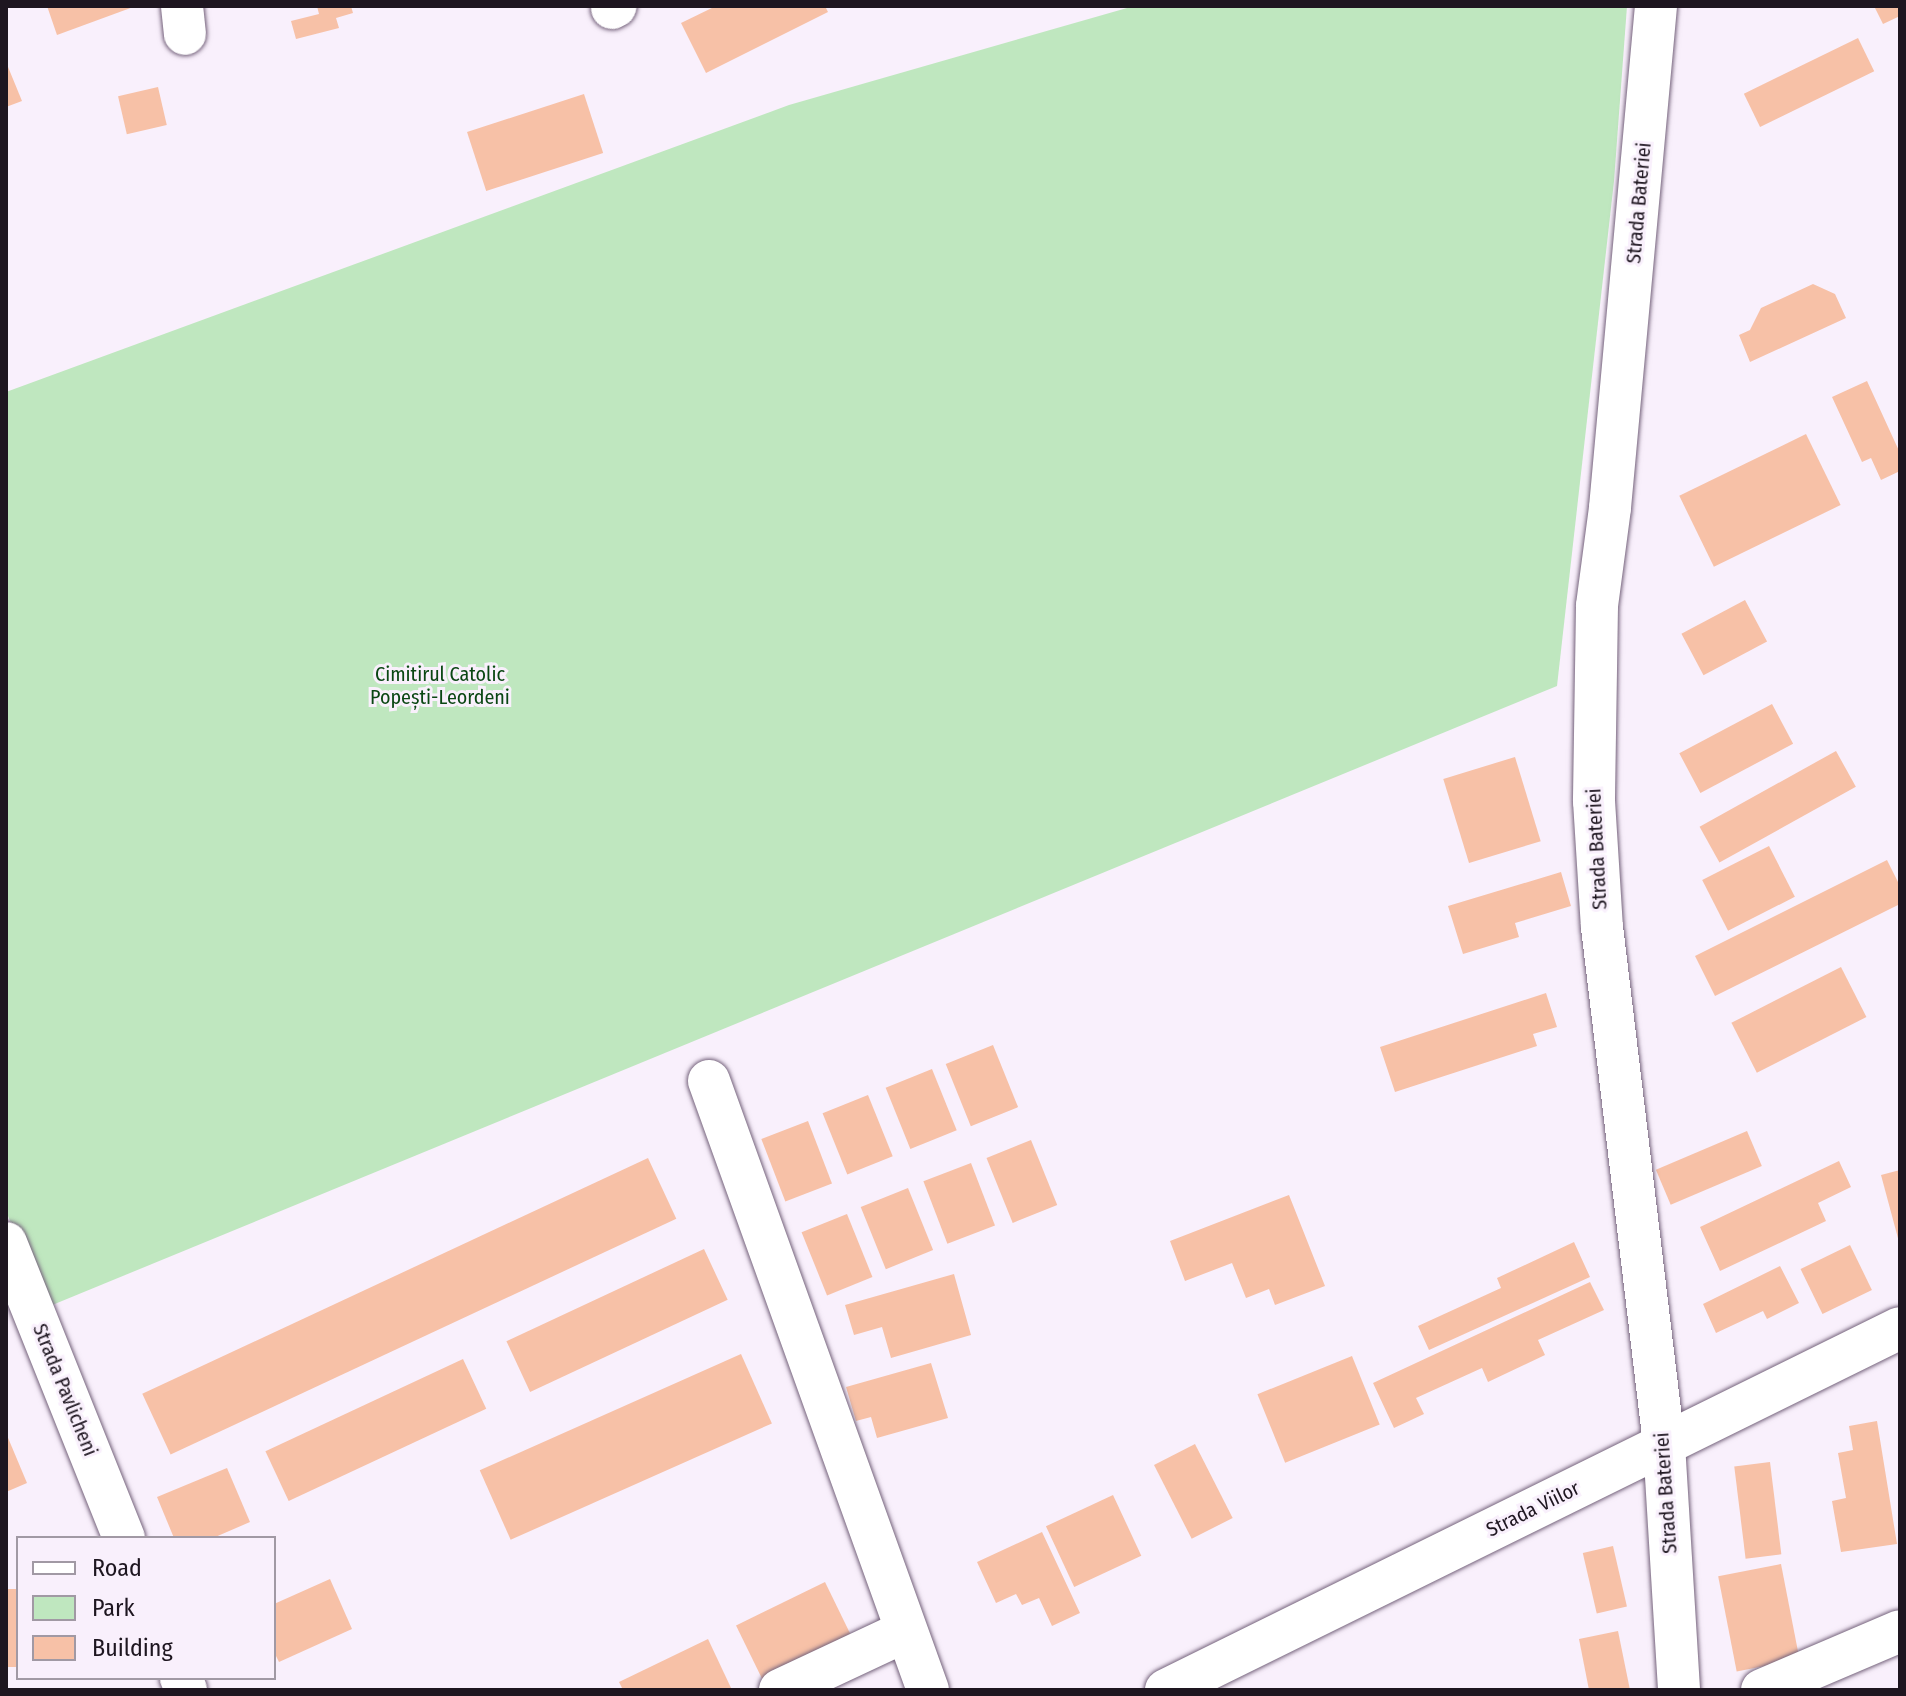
<!DOCTYPE html>
<meta charset="utf-8">
<style>
body{margin:0}
#map{position:relative;width:1906px;height:1696px;overflow:hidden;background:#f9f0fc;font-family:"Fira Sans Condensed",sans-serif}
div>[style]{position:absolute}
[style*='--x']{left:calc(var(--x)*1px);top:calc(var(--y)*1px);width:calc(var(--w)*1px);rotate:calc(var(--a)*1deg)}
.green>*{inset:0;background:#bfe7bf}
.building>*{inset:0;background:#f7c1a7;transform-origin:0 0}
.roads{filter:drop-shadow(0 0 2px #75637c) drop-shadow(0 0 2px #75637c)}
.minor>*{height:42px;margin:-21px;padding:0 21px;transform-origin:21px;border-radius:21px;background:#fff}
span{translate:-50% -50%;white-space:nowrap;text-align:center;line-height:1.15;-webkit-text-stroke:6px #f9f0fc;paint-order:stroke}
.street-label{font-size:20px;color:#1e1620}
.park-label{font-size:20px;color:#0a4713}
.frame{position:absolute;inset:0;border:8px solid #1e1620;pointer-events:none}
.legend{position:absolute;left:16px;top:1536px;width:260px;height:144px;box-sizing:border-box;background:#f9f0fc;border:2px solid #a199a4;margin:0;padding:10px 14px;list-style:none;font-size:24px;color:#1e1620}
.legend li{display:flex;align-items:center;gap:16px;height:40px}
.legend b{width:40px;border:2px solid #a199a4}
</style>
<div id="map">
<div class="green">
<i style="clip-path:polygon(1134px 6px,1627px 6px,1614px 181px,1557px 686px,45px 1308px,6px 1211px,6px 392px,789px 105px)"></i>
</div>
<div class="building">
<i style="clip-path:polygon(47px 6px,136px 6px,57px 35px)"></i>
<i style="clip-path:polygon(317px 6px,351px 6px,353px 13px,336px 18px,339px 28px,296px 39px,291px 21px,319px 14px)"></i>
<i style="clip-path:polygon(716px 6px,825px 6px,828px 12px,706px 73px,681px 23px)"></i>
<i style="clip-path:polygon(1874px 6px,1900px 6px,1900px 16px,1883px 24px)"></i>
<i style="left:1858px;top:38px;width:37px;height:127px;rotate:64deg"></i>
<i style="clip-path:polygon(6px 62px,22px 101px,6px 107px)"></i>
<i style="left:158px;top:87px;width:39px;height:41px;rotate:77deg"></i>
<i style="left:584px;top:94px;width:62px;height:123px;rotate:72deg"></i>
<i style="clip-path:polygon(1813px 284px,1835px 294px,1846px 318px,1750px 362px,1739px 335px,1750px 330px,1761px 308px)"></i>
<i style="clip-path:polygon(1867px 381px,1900px 453px,1900px 471px,1881px 480px,1871px 458px,1862px 462px,1832px 397px)"></i>
<i style="left:1806px;top:434px;width:79px;height:141px;rotate:64deg"></i>
<i style="left:1745px;top:600px;width:47px;height:72px;rotate:62deg"></i>
<i style="left:1772px;top:704px;width:45px;height:105px;rotate:62deg"></i>
<i style="left:1836px;top:751px;width:41px;height:156px;rotate:61deg"></i>
<i style="left:1515px;top:757px;width:88px;height:75px;rotate:73deg"></i>
<i style="left:1769px;top:846px;width:57px;height:75px;rotate:63deg"></i>
<i style="clip-path:polygon(1887px 860px,1900px 886px,1900px 904px,1715px 996px,1695px 956px)"></i>
<i style="clip-path:polygon(1561px 872px,1571px 906px,1515px 923px,1519px 937px,1463px 954px,1448px 906px)"></i>
<i style="left:1841px;top:967px;width:56px;height:123px;rotate:63deg"></i>
<i style="clip-path:polygon(1546px 993px,1557px 1027px,1533px 1034px,1537px 1046px,1395px 1092px,1380px 1047px)"></i>
<i style="left:993px;top:1045px;width:67px;height:51px;rotate:68deg"></i>
<i style="left:932px;top:1069px;width:66px;height:50px;rotate:68deg"></i>
<i style="left:868px;top:1095px;width:66px;height:49px;rotate:68deg"></i>
<i style="left:808px;top:1121px;width:67px;height:50px;rotate:69deg"></i>
<i style="left:1747px;top:1131px;width:38px;height:99px;rotate:67deg"></i>
<i style="left:1031px;top:1140px;width:70px;height:48px;rotate:68deg"></i>
<i style="left:648px;top:1158px;width:67px;height:558px;rotate:65deg"></i>
<i style="clip-path:polygon(1839px 1161px,1851px 1187px,1818px 1203px,1826px 1221px,1720px 1271px,1700px 1227px)"></i>
<i style="left:971px;top:1163px;width:67px;height:51px;rotate:69deg"></i>
<i style="clip-path:polygon(1900px 1170px,1900px 1242px,1899px 1242px,1881px 1175px)"></i>
<i style="left:908px;top:1188px;width:67px;height:51px;rotate:68deg"></i>
<i style="clip-path:polygon(1289px 1195px,1325px 1286px,1275px 1305px,1269px 1289px,1246px 1298px,1232px 1263px,1185px 1281px,1170px 1241px)"></i>
<i style="left:847px;top:1214px;width:68px;height:49px;rotate:68deg"></i>
<i style="clip-path:polygon(1574px 1242px,1590px 1277px,1429px 1350px,1418px 1326px,1501px 1288px,1497px 1278px)"></i>
<i style="left:1850px;top:1245px;width:50px;height:55px;rotate:64deg"></i>
<i style="left:704px;top:1249px;width:56px;height:218px;rotate:65deg"></i>
<i style="clip-path:polygon(1780px 1266px,1799px 1303px,1767px 1319px,1763px 1311px,1716px 1333px,1703px 1304px)"></i>
<i style="clip-path:polygon(954px 1274px,971px 1335px,891px 1358px,882px 1327px,854px 1335px,845px 1305px)"></i>
<i style="clip-path:polygon(1590px 1282px,1604px 1310px,1538px 1340px,1545px 1355px,1488px 1382px,1482px 1368px,1416px 1398px,1424px 1414px,1394px 1428px,1373px 1383px)"></i>
<i style="left:741px;top:1354px;width:76px;height:286px;rotate:66deg"></i>
<i style="left:1352px;top:1356px;width:74px;height:102px;rotate:68deg"></i>
<i style="left:463px;top:1359px;width:55px;height:218px;rotate:65deg"></i>
<i style="clip-path:polygon(931px 1363px,948px 1418px,877px 1438px,871px 1417px,856px 1421px,846px 1387px)"></i>
<i style="clip-path:polygon(1877px 1421px,1897px 1544px,1841px 1552px,1832px 1501px,1846px 1498px,1838px 1453px,1853px 1450px,1849px 1426px)"></i>
<i style="clip-path:polygon(6px 1433px,27px 1483px,6px 1492px)"></i>
<i style="left:1195px;top:1444px;width:83px;height:46px;rotate:63deg"></i>
<i style="left:1770px;top:1462px;width:93px;height:36px;rotate:83deg"></i>
<i style="clip-path:polygon(227px 1468px,250px 1522px,213px 1538px,174px 1538px,157px 1497px)"></i>
<i style="left:1113px;top:1495px;width:67px;height:74px;rotate:65deg"></i>
<i style="clip-path:polygon(1042px 1532px,1080px 1613px,1052px 1626px,1039px 1598px,1022px 1605px,1016px 1594px,996px 1603px,977px 1562px)"></i>
<i style="left:1613px;top:1546px;width:62px;height:31px;rotate:77deg"></i>
<i style="left:1781px;top:1564px;width:97px;height:64px;rotate:79deg"></i>
<i style="clip-path:polygon(330px 1579px,352px 1629px,279px 1662px,274px 1652px,274px 1604px)"></i>
<i style="left:825px;top:1582px;width:62px;height:99px;rotate:64deg"></i>
<i style="left:18px;top:1589px;width:78px;height:13px;rotate:90deg"></i>
<i style="clip-path:polygon(1618px 1631px,1630px 1690px,1589px 1690px,1579px 1639px)"></i>
<i style="clip-path:polygon(708px 1639px,732px 1690px,623px 1690px,619px 1682px)"></i>
</div>
<div class="roads">
<div class="minor">
<i style="--x:182;--y:6;--w:28;--a:84"></i>
<i style="--x:1656;--y:6;--w:504;--a:95.24"></i>
<i style="--x:1610;--y:508;--w:99;--a:97.6"></i>
<i style="--x:1597;--y:606;--w:195;--a:90.9"></i>
<i style="--x:1594;--y:801;--w:126;--a:86.4"></i>
<i style="--x:1602;--y:927;--w:521;--a:83.16"></i>
<i style="--x:1664;--y:1444;--w:246;--a:86.5"></i>
<i style="--x:612;--y:8;--w:4;--a:-27"></i>
<i style="--x:709;--y:1081;--w:647;--a:70.22"></i>
<i style="--x:6;--y:1243;--w:318;--a:68.2"></i>
<i style="--x:181;--y:1678;--w:13;--a:67"></i>
<i style="--x:780;--y:1690;--w:139;--a:-25.1"></i>
<i style="--x:1166;--y:1690;--w:818;--a:-26.25"></i>
<i style="--x:1762;--y:1690;--w:150;--a:-23.1"></i>
</div>
</div>
<div class="street-label">
<span style="left:1639px;top:203px;rotate:-85deg">Strada Bateriei</span>
<span style="left:1597px;top:849px;rotate:-93deg">Strada Bateriei</span>
<span style="left:65px;top:1390px;rotate:68deg">Strada Pavlicheni</span>
<span style="left:1666px;top:1493px;rotate:-94deg">Strada Bateriei</span>
<span style="left:1533px;top:1509px;rotate:-26deg">Strada Viilor</span>
</div>
<div class="park-label">
<span style="left:440px;top:686px">Cimitirul Catolic<br>Popești-Leordeni</span>
</div>
<div class="frame"></div>
<ul class="legend">
<li><b style="height:10px;background:#fff"></b>Road</li>
<li><b style="height:22px;background:#bfe7bf"></b>Park</li>
<li><b style="height:22px;background:#f7c1a7"></b>Building</li>
</ul>
</div>
